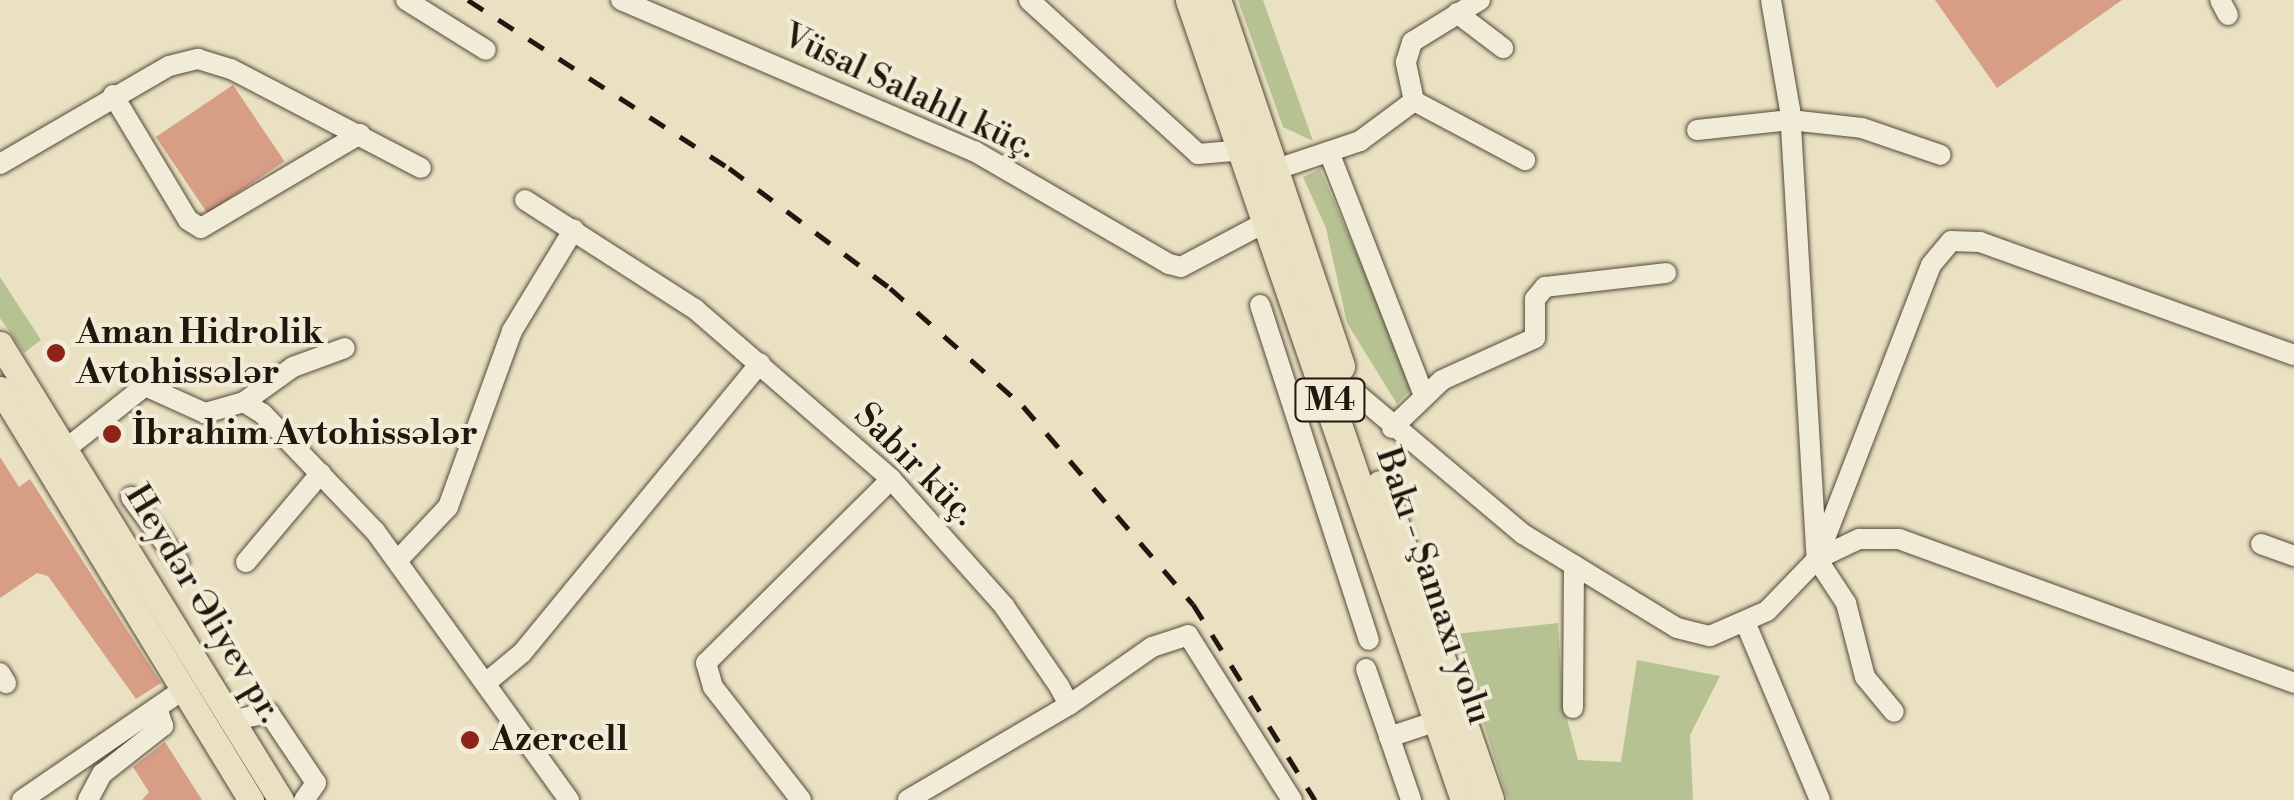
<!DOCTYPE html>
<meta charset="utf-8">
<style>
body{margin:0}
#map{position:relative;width:2294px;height:800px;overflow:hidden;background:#eae1c2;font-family:"Libre Bodoni",serif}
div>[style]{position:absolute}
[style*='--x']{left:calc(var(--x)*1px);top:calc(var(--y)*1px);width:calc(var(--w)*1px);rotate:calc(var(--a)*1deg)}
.green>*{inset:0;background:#b7c293}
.building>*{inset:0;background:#d79d85;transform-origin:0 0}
.roads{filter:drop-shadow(0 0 2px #54493b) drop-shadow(0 0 2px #54493b)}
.minor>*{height:20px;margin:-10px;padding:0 10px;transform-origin:10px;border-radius:10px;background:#f1ecd7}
.major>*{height:25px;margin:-12.5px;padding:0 12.5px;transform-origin:12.5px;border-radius:12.5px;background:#eae1c2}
.highway>*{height:30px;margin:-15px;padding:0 15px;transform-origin:15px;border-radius:15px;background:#eae1c2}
.rail>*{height:5px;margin-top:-2.5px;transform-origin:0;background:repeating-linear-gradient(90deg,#22160e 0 18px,transparent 0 36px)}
.dots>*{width:28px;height:28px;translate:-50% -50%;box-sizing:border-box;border:5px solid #f1ecd7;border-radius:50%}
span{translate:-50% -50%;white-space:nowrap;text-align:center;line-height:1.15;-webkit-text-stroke:8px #f1ecd7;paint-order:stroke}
.shield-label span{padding:2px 8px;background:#f1ecd7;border:2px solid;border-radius:8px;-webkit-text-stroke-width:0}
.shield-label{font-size:32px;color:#22160e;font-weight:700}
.street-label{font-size:35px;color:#22160e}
.poi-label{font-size:35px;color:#22160e;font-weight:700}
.left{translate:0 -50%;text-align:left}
</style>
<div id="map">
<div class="green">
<i style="clip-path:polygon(1238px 0,1263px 0,1313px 141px,1283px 127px)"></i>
<i style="clip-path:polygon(1320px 169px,1414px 386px,1397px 404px,1347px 323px,1326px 228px,1303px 177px)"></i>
<i style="clip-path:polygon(0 277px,41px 340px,24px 353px,0 318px)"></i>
<i style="clip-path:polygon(1558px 623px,1563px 704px,1578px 760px,1621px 762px,1637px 660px,1720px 676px,1690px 735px,1693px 800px,1508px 800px,1455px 634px)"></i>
</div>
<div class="building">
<i style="clip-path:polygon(1935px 0,2122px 0,1997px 88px)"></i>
<i style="left:233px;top:85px;width:92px;height:93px;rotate:56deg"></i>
<i style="clip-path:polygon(0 457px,19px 487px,30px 479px,161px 683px,136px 699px,48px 576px,37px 573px,0 598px)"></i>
<i style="clip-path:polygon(165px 742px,202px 800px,142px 800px,149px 792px,133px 767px)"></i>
</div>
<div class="roads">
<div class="minor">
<i style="--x:406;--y:0;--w:94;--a:32"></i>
<i style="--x:621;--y:0;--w:384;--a:23.2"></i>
<i style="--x:974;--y:151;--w:225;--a:30.1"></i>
<i style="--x:1169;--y:264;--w:12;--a:14"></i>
<i style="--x:1181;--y:267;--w:98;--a:-27.9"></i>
<i style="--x:1029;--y:0;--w:229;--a:42.3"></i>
<i style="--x:1198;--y:154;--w:46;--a:-5"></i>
<i style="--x:1771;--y:0;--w:112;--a:80.2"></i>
<i style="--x:1790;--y:110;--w:450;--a:86.6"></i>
<i style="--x:1817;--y:559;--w:53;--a:56.6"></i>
<i style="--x:1846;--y:603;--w:76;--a:75.6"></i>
<i style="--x:1865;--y:677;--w:45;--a:50.4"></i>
<i style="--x:2220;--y:0;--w:17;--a:62"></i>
<i style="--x:1457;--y:13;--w:58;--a:37.3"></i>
<i style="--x:113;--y:95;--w:146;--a:59"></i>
<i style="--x:188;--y:220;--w:15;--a:32"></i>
<i style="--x:201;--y:228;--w:185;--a:-30.6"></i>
<i style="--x:1414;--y:101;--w:40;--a:-102"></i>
<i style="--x:1406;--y:62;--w:21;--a:-73"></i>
<i style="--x:1412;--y:42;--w:80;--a:-31.7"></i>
<i style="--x:1697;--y:130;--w:94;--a:-6.1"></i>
<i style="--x:1790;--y:120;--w:72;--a:6.3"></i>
<i style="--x:1862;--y:128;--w:83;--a:18.9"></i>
<i style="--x:1329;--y:152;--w:259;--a:68.7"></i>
<i style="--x:0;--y:164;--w:195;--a:-30.1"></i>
<i style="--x:169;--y:66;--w:30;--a:-14"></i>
<i style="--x:198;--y:59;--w:34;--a:17"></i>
<i style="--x:231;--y:69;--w:214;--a:27.5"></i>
<i style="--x:1274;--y:170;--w:91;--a:-18.6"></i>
<i style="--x:1360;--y:141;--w:67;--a:-36.5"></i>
<i style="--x:1414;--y:101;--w:126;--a:28"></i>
<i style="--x:525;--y:200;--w:202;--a:32.7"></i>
<i style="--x:695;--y:309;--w:259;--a:40.9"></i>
<i style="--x:891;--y:479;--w:170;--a:48.3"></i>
<i style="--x:1004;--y:606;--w:97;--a:55.5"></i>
<i style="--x:1059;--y:686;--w:21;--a:62"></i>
<i style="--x:1069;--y:705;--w:187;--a:149.5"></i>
<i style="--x:1260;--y:305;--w:352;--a:72"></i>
<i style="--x:244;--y:402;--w:60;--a:-35.5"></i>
<i style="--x:293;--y:367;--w:55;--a:-20.1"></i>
<i style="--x:1295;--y:406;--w:59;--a:-15.7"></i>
<i style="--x:1352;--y:390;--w:224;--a:40.1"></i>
<i style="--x:1523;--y:534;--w:180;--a:31.4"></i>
<i style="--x:1677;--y:628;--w:34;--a:14"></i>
<i style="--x:1710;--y:636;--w:62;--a:-23.7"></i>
<i style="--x:1767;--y:611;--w:72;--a:-46.1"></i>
<i style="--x:1817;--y:559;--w:315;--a:-68.8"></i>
<i style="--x:1931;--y:265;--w:31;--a:-50"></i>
<i style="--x:1951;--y:241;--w:29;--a:2"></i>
<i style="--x:1980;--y:242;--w:334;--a:19.8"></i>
<i style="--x:1392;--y:428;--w:69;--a:-43.8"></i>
<i style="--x:1442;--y:380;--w:102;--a:-24.3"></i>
<i style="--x:1535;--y:338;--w:39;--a:-90"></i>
<i style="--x:1535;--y:299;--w:16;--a:-50"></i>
<i style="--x:1545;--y:287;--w:122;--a:-6.6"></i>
<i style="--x:67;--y:448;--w:100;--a:-38.5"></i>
<i style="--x:145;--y:386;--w:66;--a:24.2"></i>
<i style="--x:205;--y:413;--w:41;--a:-15.8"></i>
<i style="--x:244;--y:402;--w:22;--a:32"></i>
<i style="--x:263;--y:414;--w:162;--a:46.3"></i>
<i style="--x:375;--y:531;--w:332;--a:54.2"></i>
<i style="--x:131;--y:497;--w:81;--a:53.6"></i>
<i style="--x:2261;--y:544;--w:35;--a:20"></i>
<i style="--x:1817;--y:559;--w:47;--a:-25.5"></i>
<i style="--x:1859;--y:539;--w:40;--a:0"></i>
<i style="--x:1899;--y:539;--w:420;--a:20"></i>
<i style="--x:398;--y:560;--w:73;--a:-46.7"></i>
<i style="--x:448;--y:507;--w:187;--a:-70"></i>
<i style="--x:512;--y:331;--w:119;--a:-58.7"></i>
<i style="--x:246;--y:562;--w:116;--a:-49.9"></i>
<i style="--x:1746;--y:624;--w:191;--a:67.2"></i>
<i style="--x:1366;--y:669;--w:139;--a:71"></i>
<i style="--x:0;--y:673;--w:12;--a:59"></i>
<i style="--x:487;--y:682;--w:45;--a:-39.6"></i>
<i style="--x:522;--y:653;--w:375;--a:-50.6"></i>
<i style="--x:1069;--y:705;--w:101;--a:-34.9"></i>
<i style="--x:1152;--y:647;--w:38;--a:-18"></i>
<i style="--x:1188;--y:635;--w:195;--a:57.8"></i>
<i style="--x:1573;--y:708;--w:143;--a:-89.6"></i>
<i style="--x:233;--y:720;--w:37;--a:-11"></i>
<i style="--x:269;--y:713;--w:84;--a:56.1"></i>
<i style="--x:316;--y:783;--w:21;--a:125"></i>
<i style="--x:1389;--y:737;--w:54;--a:-18.4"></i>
<i style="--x:22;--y:800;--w:196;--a:-34.4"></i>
<i style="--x:88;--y:800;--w:30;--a:-62"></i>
<i style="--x:102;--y:774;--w:78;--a:-38.2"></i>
<i style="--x:163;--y:726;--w:19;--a:-108"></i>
<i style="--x:801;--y:800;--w:143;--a:-127.9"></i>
<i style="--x:713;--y:687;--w:25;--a:-106"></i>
<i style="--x:706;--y:663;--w:261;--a:-44.8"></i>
</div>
<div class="major">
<i style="--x:0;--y:344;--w:536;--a:58.36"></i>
<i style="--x:0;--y:389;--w:482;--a:58.6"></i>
</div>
<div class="highway">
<i style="--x:1191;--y:0;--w:846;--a:71.03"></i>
<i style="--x:1216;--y:0;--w:387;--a:71.3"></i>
<i style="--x:1381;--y:486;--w:332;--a:71"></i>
</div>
</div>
<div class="rail">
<i style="--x:468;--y:0;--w:310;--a:32.8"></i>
<i style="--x:729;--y:168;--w:201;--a:36.7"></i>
<i style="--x:890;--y:288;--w:178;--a:41.6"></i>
<i style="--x:1023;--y:406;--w:261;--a:49.4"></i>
<i style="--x:1193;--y:604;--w:231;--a:58.1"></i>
</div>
<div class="dots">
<i style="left:56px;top:353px;background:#8f2418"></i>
<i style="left:112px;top:434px;background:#8f2418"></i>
<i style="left:470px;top:740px;background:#8f2418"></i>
</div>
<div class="shield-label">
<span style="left:1330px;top:400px">M4</span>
</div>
<div class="street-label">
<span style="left:909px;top:92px;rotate:25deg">Vüsal Salahlı küç.</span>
<span style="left:915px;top:465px;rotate:45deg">Sabir küç.</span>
<span style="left:1433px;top:586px;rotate:71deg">Bakı - Şamaxı yolu</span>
<span style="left:203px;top:604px;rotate:59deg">Heydər Əliyev pr.</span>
</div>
<div class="poi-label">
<span class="left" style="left:76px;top:353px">Aman Hidrolik<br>Avtohissələr</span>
<span class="left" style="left:132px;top:434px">İbrahim Avtohissələr</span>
<span class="left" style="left:490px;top:740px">Azercell</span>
</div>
</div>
